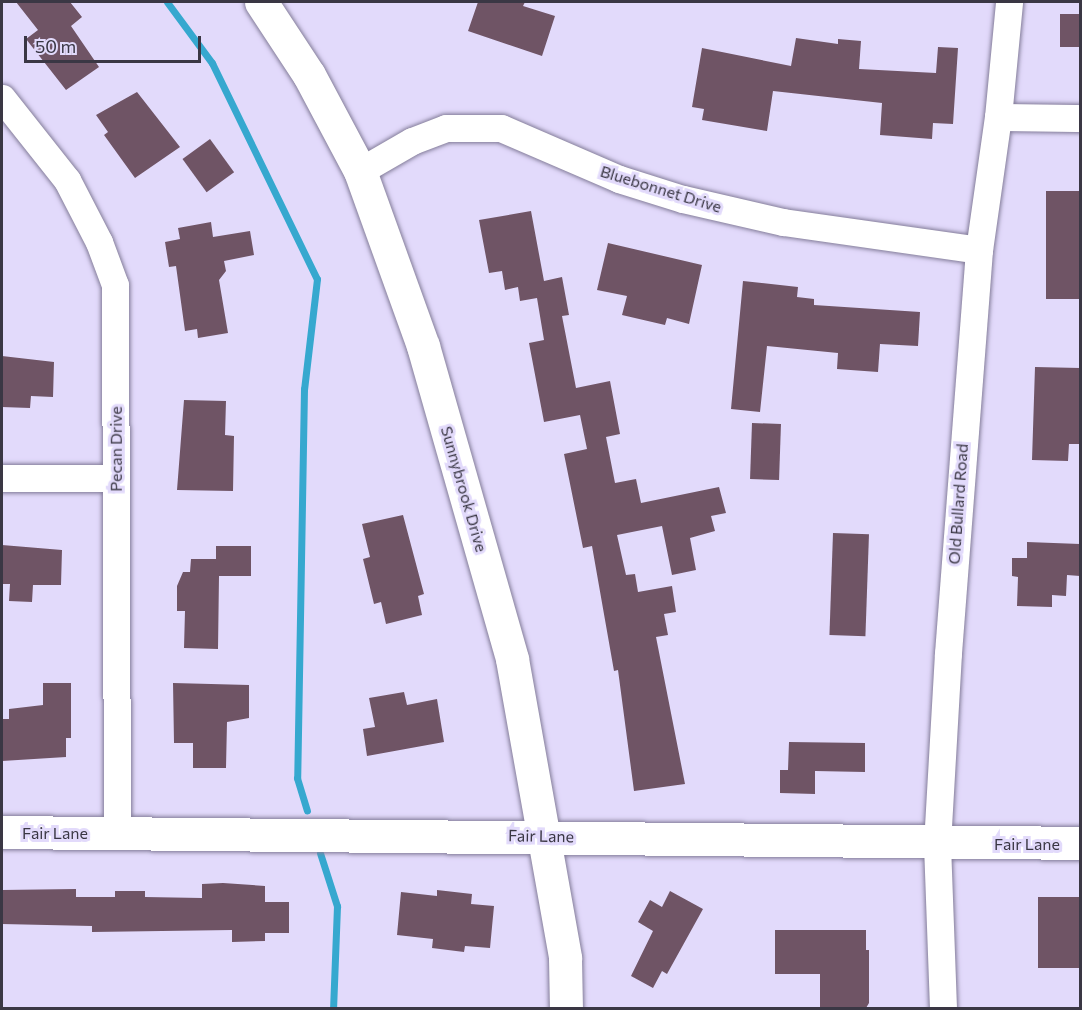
<!DOCTYPE html>
<style>
body{margin:0}
#map{position:relative;width:1082px;height:1010px;overflow:hidden;background:#e2dafb;font-family:Commissioner,sans-serif}
div>[style]{position:absolute}
[style*='--x']{left:calc(var(--x)*1px);top:calc(var(--y)*1px);width:calc(var(--w)*1px);rotate:calc(var(--a)*1deg)}
.stream>*{height:7px;margin:-3.5px;padding:0 3.5px;transform-origin:3.5px;border-radius:3.5px;background:#36a8cf}
.building>*{inset:0;background:#6f5465;transform-origin:0 0}
.roads{filter:drop-shadow(0 0 2px #847d9a) drop-shadow(0 0 2px #847d9a)}
.street>*{height:27px;margin:-13.5px;padding:0 13.5px;transform-origin:13.5px;border-radius:13.5px;background:#fff}
.secondary>*{height:33px;margin:-16.5px;padding:0 16.5px;transform-origin:16.5px;border-radius:16.5px;background:#fff}
span{translate:-50% -50%;white-space:nowrap;text-align:center;line-height:1.15;-webkit-text-stroke:6px #e2dafb;paint-order:stroke}
.street-label{font-size:16px;color:#3a3744}
.frame{position:absolute;inset:0;border:3px solid #3a3744;pointer-events:none}
.scale{position:absolute;left:24px;top:36px;width:177px;height:27px;box-sizing:border-box;border:3px solid #3a3744;border-top:0;padding-left:8px;font-size:18px;line-height:21px;white-space:nowrap;color:#3a3744;-webkit-text-stroke:4px #e2dafb;paint-order:stroke}
</style>
<div id="map">
<div class="stream">
<i style="--x:167;--y:2;--w:76;--a:53.6"></i>
<i style="--x:212;--y:63;--w:240;--a:64.1"></i>
<i style="--x:317;--y:279;--w:111;--a:96.7"></i>
<i style="--x:304;--y:389;--w:389;--a:91"></i>
<i style="--x:297;--y:778;--w:34;--a:73"></i>
<i style="--x:320;--y:853;--w:56;--a:72.2"></i>
<i style="--x:337;--y:906;--w:102;--a:92.2"></i>
</div>
<div class="building">
<i style="clip-path:polygon(16px 2px,70px 2px,82px 17px,71px 26px,99px 67px,66px 90px,26px 39px,38px 30px)"></i>
<i style="clip-path:polygon(478px 2px,525px 2px,523px 6px,555px 16px,542px 56px,468px 31px)"></i>
<i style="left:1060px;top:14px;width:20px;height:33px"></i>
<i style="clip-path:polygon(796px 38px,838px 44px,838px 39px,861px 41px,859px 69px,936px 73px,938px 47px,958px 48px,953px 124px,933px 123px,932px 139px,880px 135px,882px 103px,773px 91px,767px 131px,702px 120px,704px 109px,692px 107px,702px 48px,791px 66px)"></i>
<i style="clip-path:polygon(137px 92px,180px 147px,135px 178px,104px 135px,108px 132px,96px 115px)"></i>
<i style="left:210px;top:139px;width:41px;height:34px;rotate:54deg"></i>
<i style="left:1046px;top:191px;width:34px;height:108px"></i>
<i style="clip-path:polygon(531px 211px,544px 281px,562px 277px,569px 315px,562px 316px,576px 388px,610px 381px,620px 434px,606px 437px,615px 483px,636px 479px,641px 503px,719px 487px,726px 513px,711px 516px,715px 531px,690px 538px,696px 570px,672px 575px,662px 526px,617px 535px,626px 575px,635px 574px,638px 592px,672px 586px,676px 612px,664px 614px,668px 635px,656px 637px,685px 784px,634px 791px,618px 670px,614px 671px,592px 546px,583px 548px,564px 454px,587px 449px,580px 415px,544px 422px,529px 343px,544px 340px,537px 298px,520px 301px,518px 287px,505px 290px,502px 271px,489px 273px,479px 220px)"></i>
<i style="clip-path:polygon(211px 222px,213px 237px,250px 231px,254px 255px,224px 261px,226px 271px,219px 280px,228px 333px,198px 338px,197px 329px,185px 331px,176px 266px,169px 267px,165px 242px,180px 239px,178px 228px)"></i>
<i style="clip-path:polygon(608px 243px,702px 265px,689px 324px,667px 318px,665px 325px,622px 315px,627px 296px,597px 290px)"></i>
<i style="clip-path:polygon(743px 281px,798px 287px,797px 297px,814px 299px,814px 305px,920px 312px,918px 346px,880px 344px,878px 372px,837px 369px,838px 353px,767px 346px,760px 412px,731px 409px)"></i>
<i style="clip-path:polygon(2px 356px,54px 362px,53px 397px,31px 396px,30px 408px,2px 407px)"></i>
<i style="clip-path:polygon(1035px 367px,1080px 368px,1080px 444px,1069px 444px,1068px 461px,1032px 460px)"></i>
<i style="clip-path:polygon(184px 400px,226px 401px,225px 435px,234px 436px,233px 491px,177px 490px)"></i>
<i style="left:752px;top:423px;width:29px;height:56px;rotate:2deg"></i>
<i style="clip-path:polygon(403px 515px,424px 594px,418px 596px,422px 615px,386px 624px,381px 602px,374px 604px,363px 559px,370px 557px,362px 524px)"></i>
<i style="left:833px;top:533px;width:36px;height:102px;rotate:2deg"></i>
<i style="clip-path:polygon(1027px 542px,1080px 544px,1080px 576px,1067px 575px,1066px 596px,1052px 595px,1052px 607px,1017px 606px,1018px 577px,1012px 576px,1012px 558px,1027px 558px)"></i>
<i style="clip-path:polygon(2px 545px,62px 550px,61px 585px,33px 585px,32px 602px,9px 601px,10px 584px,2px 584px)"></i>
<i style="clip-path:polygon(216px 546px,251px 546px,251px 576px,219px 576px,218px 649px,184px 648px,185px 611px,177px 611px,177px 586px,183px 572px,190px 572px,191px 559px,216px 559px)"></i>
<i style="clip-path:polygon(43px 683px,71px 683px,71px 738px,66px 738px,66px 757px,2px 761px,2px 719px,9px 719px,9px 709px,43px 705px)"></i>
<i style="clip-path:polygon(173px 683px,249px 685px,249px 718px,227px 722px,226px 768px,193px 768px,193px 743px,174px 743px)"></i>
<i style="clip-path:polygon(404px 692px,407px 705px,437px 699px,444px 742px,367px 756px,363px 729px,375px 727px,369px 698px)"></i>
<i style="clip-path:polygon(789px 742px,865px 743px,865px 772px,815px 771px,815px 794px,780px 793px,780px 770px,788px 770px)"></i>
<i style="clip-path:polygon(223px 883px,265px 886px,265px 902px,289px 902px,289px 933px,265px 933px,265px 941px,232px 942px,232px 930px,92px 932px,92px 926px,2px 924px,2px 890px,76px 889px,76px 897px,115px 897px,115px 891px,145px 891px,145px 897px,202px 898px,202px 884px)"></i>
<i style="clip-path:polygon(437px 890px,472px 894px,471px 904px,494px 906px,490px 948px,465px 946px,464px 952px,432px 948px,433px 939px,397px 935px,401px 892px,437px 896px)"></i>
<i style="clip-path:polygon(670px 891px,703px 909px,667px 974px,662px 971px,653px 988px,631px 976px,653px 931px,638px 922px,650px 900px,662px 907px)"></i>
<i style="left:1038px;top:897px;width:42px;height:71px"></i>
<i style="clip-path:polygon(775px 930px,866px 930px,866px 950px,869px 950px,869px 1003px,866px 1008px,820px 1008px,820px 974px,775px 974px)"></i>
</div>
<div class="roads">
<div class="street">
<i style="--x:2;--y:98;--w:105;--a:51.6"></i>
<i style="--x:67;--y:180;--w:70;--a:62.7"></i>
<i style="--x:99;--y:242;--w:46;--a:69.6"></i>
<i style="--x:115;--y:285;--w:548;--a:89.79"></i>
<i style="--x:998;--y:117;--w:82;--a:0.7"></i>
<i style="--x:360;--y:171;--w:60;--a:-30"></i>
<i style="--x:412;--y:141;--w:36;--a:-21"></i>
<i style="--x:446;--y:128;--w:55;--a:0"></i>
<i style="--x:501;--y:128;--w:129;--a:23.4"></i>
<i style="--x:619;--y:179;--w:67;--a:17.4"></i>
<i style="--x:683;--y:199;--w:103;--a:13"></i>
<i style="--x:783;--y:222;--w:198;--a:8.1"></i>
<i style="--x:2;--y:478;--w:114;--a:0"></i>
<i style="--x:943;--y:1008;--w:164;--a:-92.1"></i>
<i style="--x:937;--y:844;--w:191;--a:-86.7"></i>
<i style="--x:948;--y:653;--w:404;--a:-85.6"></i>
<i style="--x:979;--y:250;--w:134;--a:-81.9"></i>
<i style="--x:998;--y:117;--w:116;--a:-84.5"></i>
</div>
<div class="secondary">
<i style="--x:261;--y:2;--w:87;--a:56.7"></i>
<i style="--x:309;--y:75;--w:109;--a:62"></i>
<i style="--x:360;--y:171;--w:186;--a:70.2"></i>
<i style="--x:423;--y:346;--w:325;--a:74.1"></i>
<i style="--x:512;--y:659;--w:304;--a:79.9"></i>
<i style="--x:565;--y:958;--w:50;--a:88.9"></i>
<i style="--x:2;--y:832;--w:1078;--a:0.58"></i>
</div>
</div>
<div class="street-label">
<span style="left:661px;top:189px;rotate:17deg">Bluebonnet Drive</span>
<span style="left:116px;top:449px;rotate:-90deg">Pecan Drive</span>
<span style="left:464px;top:489px;rotate:74deg">Sunnybrook Drive</span>
<span style="left:958px;top:504px;rotate:-86deg">Old Bullard Road</span>
<span style="left:55px;top:833px">Fair Lane</span>
<span style="left:541px;top:836px;rotate:1deg">Fair Lane</span>
<span style="left:1027px;top:844px">Fair Lane</span>
</div>
<div class="frame"></div>
<div class="scale">50 m</div>
</div>
